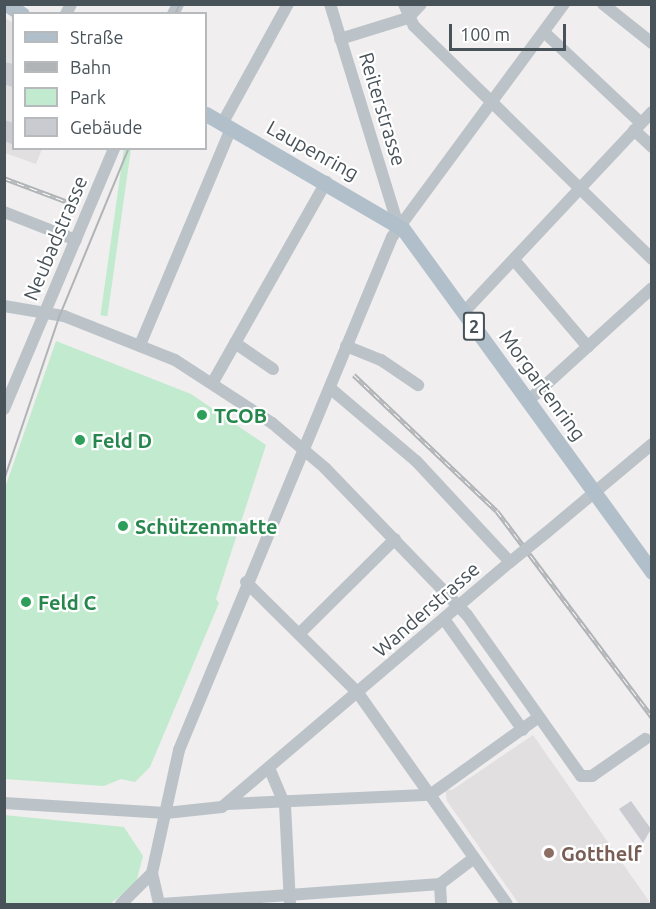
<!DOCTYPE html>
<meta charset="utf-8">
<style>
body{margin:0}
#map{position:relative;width:656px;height:909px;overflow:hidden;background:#f0eeee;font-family:Ubuntu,sans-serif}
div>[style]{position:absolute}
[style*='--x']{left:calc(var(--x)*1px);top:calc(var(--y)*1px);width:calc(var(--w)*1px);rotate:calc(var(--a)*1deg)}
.education>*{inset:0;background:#e1dfdf}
.green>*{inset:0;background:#c1eace;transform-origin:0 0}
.building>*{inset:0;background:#c9cbd0}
.minor>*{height:12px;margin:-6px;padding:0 6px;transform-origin:6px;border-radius:6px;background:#bbc3c9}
.major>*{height:15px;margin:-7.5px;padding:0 7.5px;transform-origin:7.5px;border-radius:7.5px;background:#b0bfca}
.tram>*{height:1.5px;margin:-0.75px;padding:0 0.75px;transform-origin:0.75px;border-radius:0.75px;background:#b1b4b7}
.rail>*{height:4.5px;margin-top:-2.25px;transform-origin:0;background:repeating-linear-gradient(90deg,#fff 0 7px,#b1b4b7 0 14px);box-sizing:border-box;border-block:2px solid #b1b4b7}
.minor-bridge>*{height:12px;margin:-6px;padding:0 6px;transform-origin:6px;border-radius:6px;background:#bbc3c9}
.dots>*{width:16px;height:16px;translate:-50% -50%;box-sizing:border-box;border:3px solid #fff;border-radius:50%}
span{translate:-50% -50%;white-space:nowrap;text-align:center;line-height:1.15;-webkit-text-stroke:4.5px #fff;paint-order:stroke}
.shield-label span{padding:2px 4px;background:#fff;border:2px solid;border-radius:4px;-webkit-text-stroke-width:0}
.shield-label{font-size:18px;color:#485259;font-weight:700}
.street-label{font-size:20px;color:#485259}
.leisure-label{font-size:20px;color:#27864d;font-weight:700}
.left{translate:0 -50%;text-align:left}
.education-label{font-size:20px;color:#785e54;font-weight:700}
.frame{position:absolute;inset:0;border:6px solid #485259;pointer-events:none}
.legend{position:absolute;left:12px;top:12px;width:195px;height:138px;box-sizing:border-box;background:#fff;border:2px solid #b6babd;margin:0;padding:8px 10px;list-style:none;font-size:18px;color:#485259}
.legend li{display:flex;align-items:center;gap:12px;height:30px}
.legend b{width:30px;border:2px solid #b6babd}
.scale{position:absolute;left:449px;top:24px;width:117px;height:27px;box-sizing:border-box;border:3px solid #485259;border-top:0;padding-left:8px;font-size:18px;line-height:21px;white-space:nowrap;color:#485259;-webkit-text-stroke:4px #fff;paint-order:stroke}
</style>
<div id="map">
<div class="education">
<i style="clip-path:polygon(5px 18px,13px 23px,14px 148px,42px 149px,36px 164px,5px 153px)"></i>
<i style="clip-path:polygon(533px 735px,651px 904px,519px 904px,447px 801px,445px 789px,452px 790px)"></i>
</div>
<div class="green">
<i style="left:124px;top:148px;width:7px;height:169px;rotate:8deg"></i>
<i style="clip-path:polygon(56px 341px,191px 394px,266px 445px,216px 599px,219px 603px,150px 767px,135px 782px,121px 779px,104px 786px,5px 779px,5px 488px)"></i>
<i style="clip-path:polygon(4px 815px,124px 827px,143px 856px,136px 883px,110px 904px,5px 904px)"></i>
</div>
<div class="building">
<i style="clip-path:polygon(4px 62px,14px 64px,12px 87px,4px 84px)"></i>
<i style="clip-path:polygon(4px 120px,14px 123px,14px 145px,4px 141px)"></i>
<i style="clip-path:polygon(631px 801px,651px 829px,643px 843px,619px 809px)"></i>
</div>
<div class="minor">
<i style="--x:330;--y:4;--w:231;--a:72.9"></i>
<i style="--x:404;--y:4;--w:24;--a:66"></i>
<i style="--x:414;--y:26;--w:333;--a:44.4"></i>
<i style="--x:603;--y:4;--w:63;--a:38.5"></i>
<i style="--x:66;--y:14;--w:11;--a:-63"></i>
<i style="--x:173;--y:14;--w:11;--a:-63"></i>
<i style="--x:544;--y:32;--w:133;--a:43.2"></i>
<i style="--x:340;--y:39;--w:71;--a:-17.2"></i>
<i style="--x:408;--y:18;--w:19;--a:-47"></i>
<i style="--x:222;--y:124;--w:137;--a:-61.2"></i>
<i style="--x:634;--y:130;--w:25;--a:43"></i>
<i style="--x:4;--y:212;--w:77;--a:21.3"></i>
<i style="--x:514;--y:260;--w:114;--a:49.6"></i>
<i style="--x:4;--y:306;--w:61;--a:9.5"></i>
<i style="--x:64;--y:316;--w:119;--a:21.6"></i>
<i style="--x:175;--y:360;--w:116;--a:33"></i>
<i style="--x:272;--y:423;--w:70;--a:40.3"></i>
<i style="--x:325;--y:468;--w:204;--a:46"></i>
<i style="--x:467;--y:615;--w:197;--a:54.7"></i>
<i style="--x:581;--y:776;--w:11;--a:0"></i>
<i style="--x:592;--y:776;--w:65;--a:-34.9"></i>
<i style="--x:464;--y:312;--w:274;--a:-46.8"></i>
<i style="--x:235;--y:343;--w:46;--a:34.4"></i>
<i style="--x:140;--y:345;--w:234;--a:-67.2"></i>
<i style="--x:346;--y:346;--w:38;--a:22"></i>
<i style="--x:381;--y:360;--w:45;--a:34"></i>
<i style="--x:213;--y:382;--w:230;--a:-60.5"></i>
<i style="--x:529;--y:400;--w:166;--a:-42.3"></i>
<i style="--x:4;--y:409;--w:283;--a:-67.1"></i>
<i style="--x:546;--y:533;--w:138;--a:-40"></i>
<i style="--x:246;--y:582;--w:158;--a:44.7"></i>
<i style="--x:358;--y:693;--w:258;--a:54.8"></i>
<i style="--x:444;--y:619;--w:136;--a:54.6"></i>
<i style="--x:299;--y:634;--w:135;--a:-44.7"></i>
<i style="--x:270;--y:770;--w:38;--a:67"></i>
<i style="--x:285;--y:805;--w:99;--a:87.1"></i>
<i style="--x:4;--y:803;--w:162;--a:3.5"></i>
<i style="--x:166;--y:813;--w:56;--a:-6.1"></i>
<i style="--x:222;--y:807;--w:378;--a:-40.4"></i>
<i style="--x:510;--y:562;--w:138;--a:-132.9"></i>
<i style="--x:416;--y:461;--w:113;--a:-139.7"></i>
<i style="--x:228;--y:804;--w:202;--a:-2.6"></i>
<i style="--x:430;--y:795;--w:134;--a:-35.6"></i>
<i style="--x:152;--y:873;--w:32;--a:77"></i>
<i style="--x:440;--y:884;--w:20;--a:87"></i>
<i style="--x:121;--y:904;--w:44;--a:-45"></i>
<i style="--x:152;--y:873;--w:126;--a:-77.6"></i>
<i style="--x:179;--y:750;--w:555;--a:-67.45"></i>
<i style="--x:392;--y:237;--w:290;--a:-53.6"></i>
<i style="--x:162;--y:904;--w:279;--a:-4.1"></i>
<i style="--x:440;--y:884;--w:43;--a:-37.4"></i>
</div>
<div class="major">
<i style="--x:6;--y:4;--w:19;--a:32"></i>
<i style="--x:206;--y:114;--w:228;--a:30.3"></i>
<i style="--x:403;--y:229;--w:424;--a:54"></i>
</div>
<div class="tram">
<i style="--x:175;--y:14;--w:11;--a:-63"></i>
<i style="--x:4;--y:480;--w:174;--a:-71.3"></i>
<i style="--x:60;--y:315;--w:181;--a:-67.6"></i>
</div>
<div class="rail">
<i style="--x:4;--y:178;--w:68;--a:20.6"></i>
<i style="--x:354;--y:375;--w:197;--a:43.6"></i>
<i style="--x:497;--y:511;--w:258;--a:53"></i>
</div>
<div class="minor-bridge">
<i style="--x:510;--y:562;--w:46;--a:-38.9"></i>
</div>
<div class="dots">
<i style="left:202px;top:415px;background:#2e9e5b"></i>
<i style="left:80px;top:440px;background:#2e9e5b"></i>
<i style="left:123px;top:526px;background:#2e9e5b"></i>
<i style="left:26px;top:602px;background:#2e9e5b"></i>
<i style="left:549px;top:853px;background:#8d6e63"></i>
</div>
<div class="shield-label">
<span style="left:474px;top:326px">2</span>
</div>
<div class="street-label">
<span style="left:383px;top:109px;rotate:73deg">Reiterstrasse</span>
<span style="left:313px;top:150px;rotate:29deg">Laupenring</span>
<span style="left:55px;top:238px;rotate:-67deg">Neubadstrasse</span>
<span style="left:543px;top:385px;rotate:54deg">Morgartenring</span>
<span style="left:426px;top:609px;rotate:-41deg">Wanderstrasse</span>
</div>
<div class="leisure-label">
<span class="left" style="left:214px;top:415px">TCOB</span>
<span class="left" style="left:92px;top:440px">Feld D</span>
<span class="left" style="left:135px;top:526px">Schützenmatte</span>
<span class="left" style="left:38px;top:602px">Feld C</span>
</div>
<div class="education-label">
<span class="left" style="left:561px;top:853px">Gotthelf</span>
</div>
<div class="frame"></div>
<ul class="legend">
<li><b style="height:8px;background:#b0bfca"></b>Straße</li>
<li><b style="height:8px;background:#b1b4b7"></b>Bahn</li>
<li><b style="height:16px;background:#c1eace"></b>Park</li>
<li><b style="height:16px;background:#c9cbd0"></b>Gebäude</li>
</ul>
<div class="scale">100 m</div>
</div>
